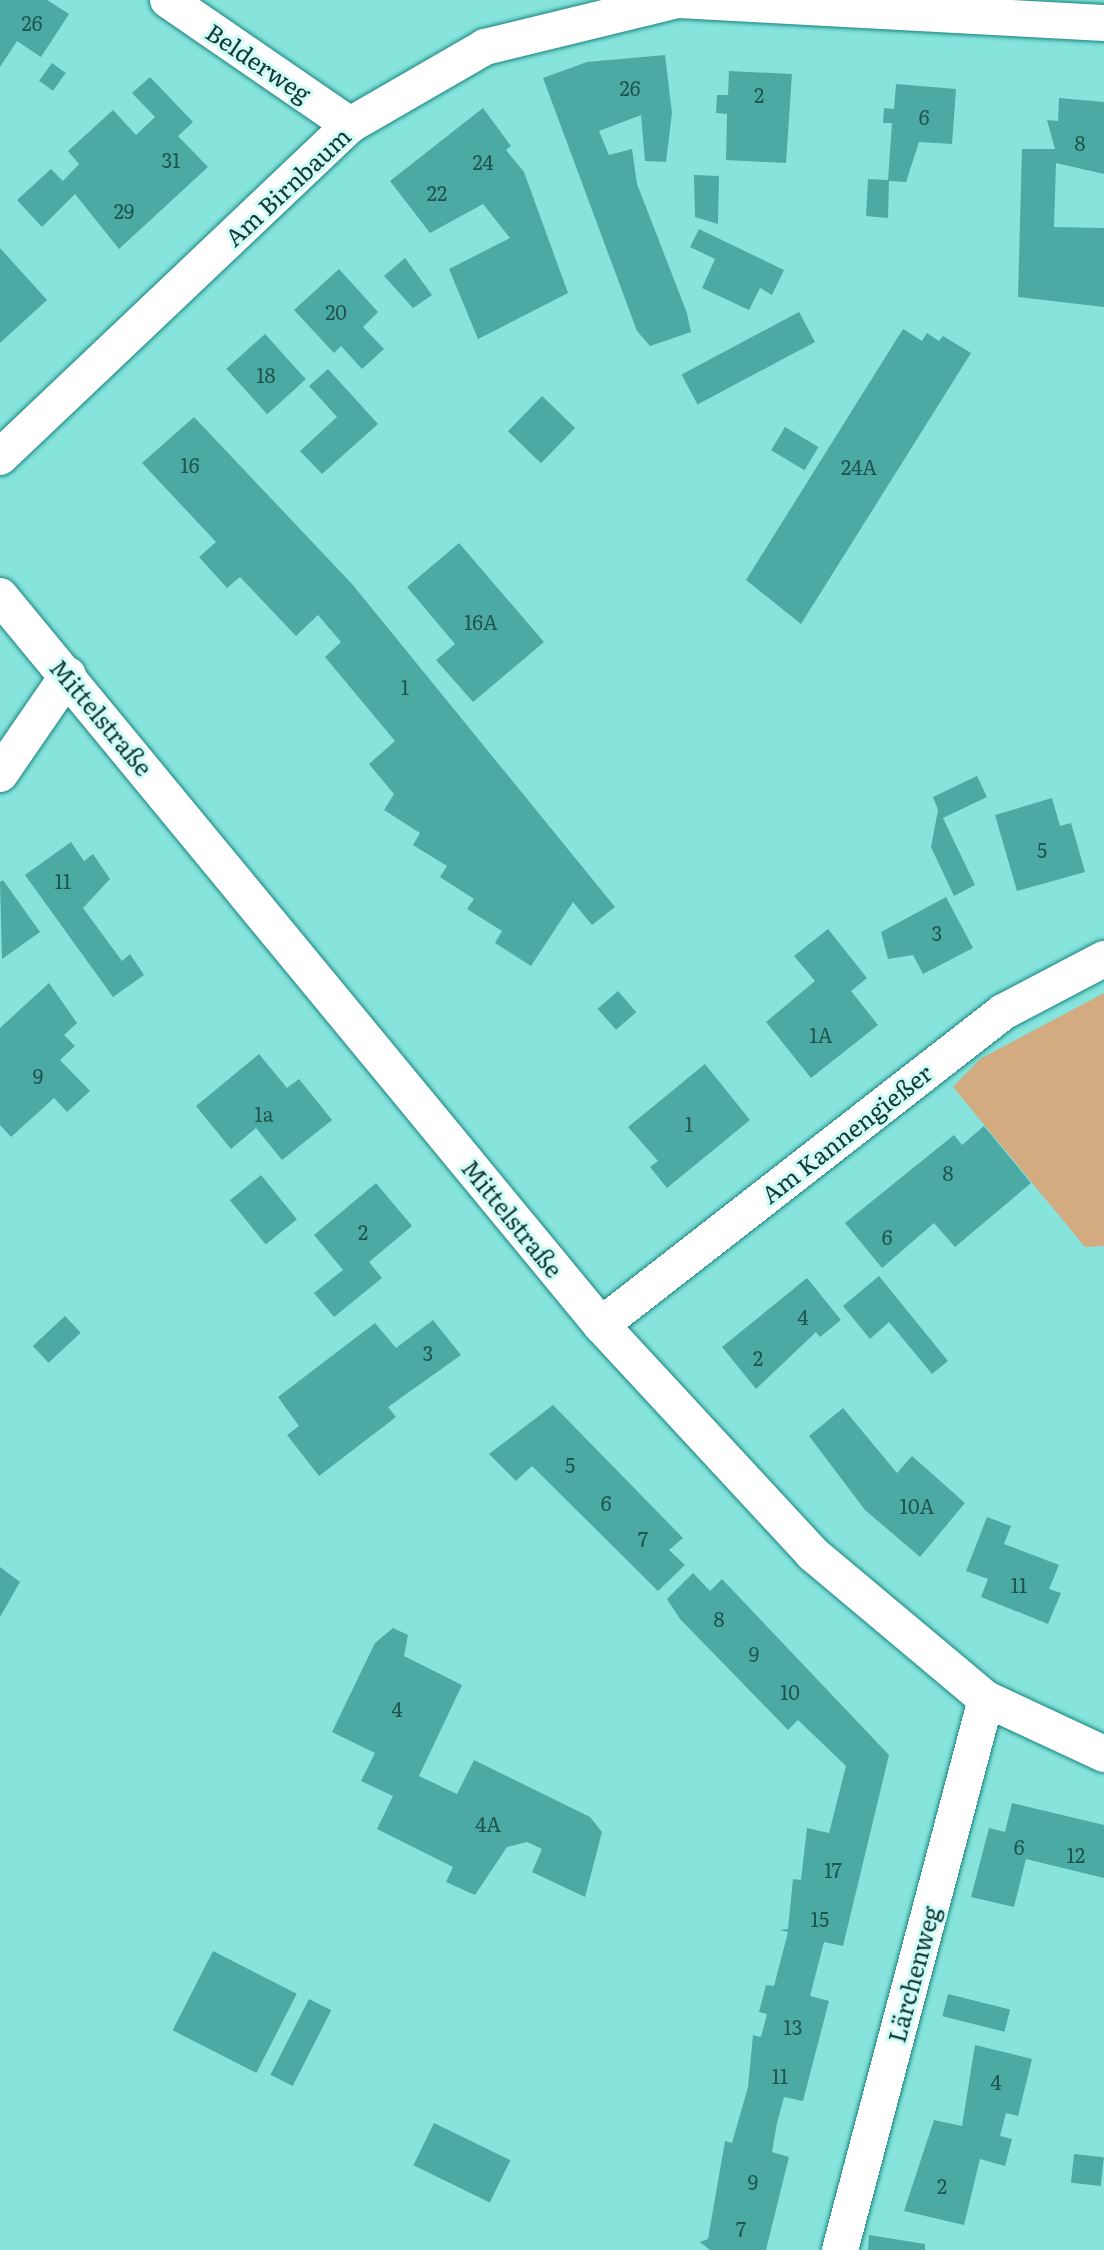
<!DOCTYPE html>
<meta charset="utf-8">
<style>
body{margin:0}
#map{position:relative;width:1104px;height:2250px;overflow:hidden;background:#86e4dd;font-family:Literata,serif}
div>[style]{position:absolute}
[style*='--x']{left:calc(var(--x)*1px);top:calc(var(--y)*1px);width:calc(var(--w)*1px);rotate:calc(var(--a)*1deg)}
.green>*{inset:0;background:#d2ab80}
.building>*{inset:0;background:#4baaa4;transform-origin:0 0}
.roads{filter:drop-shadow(0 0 2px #17837d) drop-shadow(0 0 2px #17837d)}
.street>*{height:36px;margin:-18px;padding:0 18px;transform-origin:18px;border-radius:18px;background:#fff}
span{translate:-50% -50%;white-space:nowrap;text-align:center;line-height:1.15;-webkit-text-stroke:6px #d0fcf8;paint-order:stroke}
.number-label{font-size:20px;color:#205652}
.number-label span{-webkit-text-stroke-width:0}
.street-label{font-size:24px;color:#113a37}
</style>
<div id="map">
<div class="green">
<i style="clip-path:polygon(1104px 993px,1104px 1246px,1085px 1247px,953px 1087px,980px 1059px)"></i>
</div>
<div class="building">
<i style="clip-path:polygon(0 0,47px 0,69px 14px,41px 57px,17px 41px,0 67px)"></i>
<i style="clip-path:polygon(665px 55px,672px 113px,666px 162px,645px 161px,641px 115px,599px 131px,609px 155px,632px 149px,637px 184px,687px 313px,691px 332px,650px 346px,637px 331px,543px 78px,587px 62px)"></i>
<i style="left:52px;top:63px;width:17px;height:22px;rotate:36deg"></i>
<i style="clip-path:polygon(729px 71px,792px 74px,786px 163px,726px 160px,727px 114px,716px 113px,717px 95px,728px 95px)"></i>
<i style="clip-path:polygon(150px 77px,193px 122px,178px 136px,208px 167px,119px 249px,75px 194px,42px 227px,17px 200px,51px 169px,63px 181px,79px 164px,68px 151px,113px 110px,136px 135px,155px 117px,132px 93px)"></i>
<i style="clip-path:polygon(896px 84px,956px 89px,952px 144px,919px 142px,906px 182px,889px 181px,888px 218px,866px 216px,868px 179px,888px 180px,892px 123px,883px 123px,884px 108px,894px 109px)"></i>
<i style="clip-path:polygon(1059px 98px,1104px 102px,1104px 174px,1056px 163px,1054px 227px,1104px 228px,1104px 307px,1018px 297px,1022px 149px,1055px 149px,1047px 120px,1058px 121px)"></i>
<i style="clip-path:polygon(483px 108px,511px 146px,506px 150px,524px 172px,568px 293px,478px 339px,449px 269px,510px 238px,483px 204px,430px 233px,390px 181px)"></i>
<i style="clip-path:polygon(694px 175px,719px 176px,718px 224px,695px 217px)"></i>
<i style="clip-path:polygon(699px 229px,784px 270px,772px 295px,760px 288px,749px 310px,702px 288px,715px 259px,690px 247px)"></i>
<i style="clip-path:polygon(0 248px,47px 300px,0 343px)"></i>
<i style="clip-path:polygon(405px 258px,432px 295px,413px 308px,384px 276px)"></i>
<i style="clip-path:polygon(339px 269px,378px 312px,363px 327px,384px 349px,362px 369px,341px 346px,334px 353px,294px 310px)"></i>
<i style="left:799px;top:312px;width:34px;height:133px;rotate:62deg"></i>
<i style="clip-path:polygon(903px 329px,922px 341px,927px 333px,939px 341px,943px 336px,971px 353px,801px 624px,746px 580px)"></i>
<i style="left:265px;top:334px;width:61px;height:52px;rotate:48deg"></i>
<i style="clip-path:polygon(328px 369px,378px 424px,322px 474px,300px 451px,337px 417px,309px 386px)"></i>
<i style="left:542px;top:396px;width:46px;height:49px;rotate:44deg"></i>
<i style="clip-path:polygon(194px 417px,352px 584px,615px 907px,592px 925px,573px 902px,531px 966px,495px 943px,502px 931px,467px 909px,474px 899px,440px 877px,447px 866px,413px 845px,420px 833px,384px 810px,394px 794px,369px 764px,395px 741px,325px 657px,341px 642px,318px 615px,296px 636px,240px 577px,227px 588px,199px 557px,216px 542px,142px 463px)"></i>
<i style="left:785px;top:427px;width:39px;height:27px;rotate:31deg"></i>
<i style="clip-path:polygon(459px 543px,544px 642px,473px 702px,436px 660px,455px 644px,407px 587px)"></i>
<i style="clip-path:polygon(977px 776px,987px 797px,943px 818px,975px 885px,954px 896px,931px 847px,938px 810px,933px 797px)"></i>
<i style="clip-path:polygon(1052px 798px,1060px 826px,1071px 823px,1085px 872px,1017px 891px,995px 815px)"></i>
<i style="clip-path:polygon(71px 842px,84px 861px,93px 854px,110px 879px,83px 908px,122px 961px,130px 954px,144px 975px,113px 997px,25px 875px)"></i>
<i style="clip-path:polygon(3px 880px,40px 932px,2px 959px,0 882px)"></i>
<i style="clip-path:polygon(946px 897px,973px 948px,923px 974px,913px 955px,888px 959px,881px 932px)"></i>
<i style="clip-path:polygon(828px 929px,867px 978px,851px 991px,878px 1025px,811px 1078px,766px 1022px,815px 981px,794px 956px)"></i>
<i style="clip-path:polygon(49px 983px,77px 1023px,64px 1035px,75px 1046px,60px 1060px,90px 1091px,67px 1112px,54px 1098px,11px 1137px,0 1125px,0 1028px)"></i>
<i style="left:618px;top:991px;width:28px;height:27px;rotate:49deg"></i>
<i style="clip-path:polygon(259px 1054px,287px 1088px,299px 1079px,332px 1120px,282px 1160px,256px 1128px,231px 1149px,196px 1106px)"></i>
<i style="clip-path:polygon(705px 1064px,750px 1120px,667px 1188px,650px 1167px,658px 1161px,628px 1127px)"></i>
<i style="clip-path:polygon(984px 1126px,1031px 1183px,955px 1247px,934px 1223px,882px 1268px,845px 1223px,954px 1135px,962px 1145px)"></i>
<i style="left:261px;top:1175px;width:57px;height:40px;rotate:51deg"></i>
<i style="clip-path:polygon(376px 1183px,412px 1226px,369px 1262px,382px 1278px,334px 1317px,314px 1293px,343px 1270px,314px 1235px)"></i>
<i style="clip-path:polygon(879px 1276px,948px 1361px,932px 1374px,889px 1322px,870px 1339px,843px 1306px)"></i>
<i style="clip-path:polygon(807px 1278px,841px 1320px,820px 1337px,816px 1332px,756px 1389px,722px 1347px)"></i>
<i style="left:65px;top:1316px;width:23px;height:44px;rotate:47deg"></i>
<i style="clip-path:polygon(433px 1320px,461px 1355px,388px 1407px,396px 1417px,319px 1476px,287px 1435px,299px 1426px,278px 1397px,375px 1323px,396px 1348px)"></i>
<i style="clip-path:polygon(553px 1405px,683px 1538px,669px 1550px,685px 1565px,658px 1591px,532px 1466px,516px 1481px,489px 1454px)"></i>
<i style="clip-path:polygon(843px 1408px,897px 1473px,912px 1456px,965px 1503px,920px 1557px,865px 1510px,809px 1436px)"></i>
<i style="clip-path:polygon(987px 1517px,1011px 1526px,1004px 1544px,1059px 1565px,1049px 1589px,1061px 1593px,1048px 1624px,981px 1597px,988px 1579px,966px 1571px)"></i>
<i style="clip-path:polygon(0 1567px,20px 1582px,0 1617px)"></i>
<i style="clip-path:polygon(693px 1573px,710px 1591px,722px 1579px,889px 1755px,843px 1946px,824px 1942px,810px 1996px,829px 2001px,803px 2101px,784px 2097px,777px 2123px,772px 2152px,789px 2157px,766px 2250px,710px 2250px,700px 2242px,708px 2239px,725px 2141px,732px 2143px,748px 2087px,753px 2035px,761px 2037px,767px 2014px,759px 2012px,766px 1985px,774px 1986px,788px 1932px,780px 1930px,788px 1929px,793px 1879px,801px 1880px,807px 1828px,829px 1833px,846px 1766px,798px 1720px,788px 1730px,680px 1619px,667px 1599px)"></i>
<i style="clip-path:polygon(393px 1628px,408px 1635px,404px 1656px,462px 1685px,419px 1776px,457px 1794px,474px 1760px,590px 1817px,602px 1832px,585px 1897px,532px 1872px,542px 1849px,527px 1842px,507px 1847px,475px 1895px,446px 1882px,453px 1867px,377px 1829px,393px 1796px,361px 1781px,375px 1753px,332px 1732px,375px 1643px)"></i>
<i style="clip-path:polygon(1012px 1803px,1104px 1825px,1104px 1878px,1026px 1859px,1014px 1907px,971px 1897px,989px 1828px,1005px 1832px)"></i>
<i style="left:213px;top:1951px;width:94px;height:89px;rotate:27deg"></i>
<i style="left:948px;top:1994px;width:64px;height:23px;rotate:14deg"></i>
<i style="left:309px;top:1999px;width:25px;height:85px;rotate:27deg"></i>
<i style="clip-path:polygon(975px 2045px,1032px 2059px,1018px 2116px,1006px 2113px,1000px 2136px,1012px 2139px,1005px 2166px,980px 2159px,964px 2225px,904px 2211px,934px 2120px,962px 2126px)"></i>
<i style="left:434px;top:2123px;width:85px;height:47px;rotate:26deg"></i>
<i style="left:1074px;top:2154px;width:30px;height:29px;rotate:6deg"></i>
<i style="clip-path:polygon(869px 2235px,925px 2244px,925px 2250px,868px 2250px)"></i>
</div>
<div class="roads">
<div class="street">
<i style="--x:168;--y:0;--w:221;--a:34.5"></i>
<i style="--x:0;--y:457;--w:482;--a:-43.5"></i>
<i style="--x:350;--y:125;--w:156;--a:-30"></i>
<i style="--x:485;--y:47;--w:199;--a:-13.7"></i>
<i style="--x:678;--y:0;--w:427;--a:3.1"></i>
<i style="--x:0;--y:596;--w:945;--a:50.5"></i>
<i style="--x:601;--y:1325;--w:312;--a:47.2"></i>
<i style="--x:813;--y:1554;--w:226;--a:40"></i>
<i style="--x:986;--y:1699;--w:130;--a:25"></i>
<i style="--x:0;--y:774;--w:120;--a:-55.5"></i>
<i style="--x:601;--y:1325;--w:509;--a:-37.9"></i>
<i style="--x:1003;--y:1012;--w:114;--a:-27.7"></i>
<i style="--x:840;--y:2250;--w:570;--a:-75.16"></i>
</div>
</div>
<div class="number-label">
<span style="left:32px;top:22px">26</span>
<span style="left:630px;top:87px">26</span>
<span style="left:759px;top:94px">2</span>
<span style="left:924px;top:116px">6</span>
<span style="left:1080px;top:142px">8</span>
<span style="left:171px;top:159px">31</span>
<span style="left:483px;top:161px">24</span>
<span style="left:437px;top:192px">22</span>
<span style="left:124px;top:210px">29</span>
<span style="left:336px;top:311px">20</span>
<span style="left:266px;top:374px">18</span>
<span style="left:190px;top:464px">16</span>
<span style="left:859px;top:466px">24A</span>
<span style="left:481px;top:621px">16A</span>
<span style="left:405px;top:686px">1</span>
<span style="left:1042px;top:849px">5</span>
<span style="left:63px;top:880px">11</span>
<span style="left:937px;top:932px">3</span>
<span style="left:821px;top:1034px">1A</span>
<span style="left:38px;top:1075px">9</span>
<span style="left:264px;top:1113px">1a</span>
<span style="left:689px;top:1123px">1</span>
<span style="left:948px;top:1172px">8</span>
<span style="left:363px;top:1231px">2</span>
<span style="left:887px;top:1236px">6</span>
<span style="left:803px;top:1316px">4</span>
<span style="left:428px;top:1352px">3</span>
<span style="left:758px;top:1357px">2</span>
<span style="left:570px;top:1464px">5</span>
<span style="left:606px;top:1502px">6</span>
<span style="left:917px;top:1505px">10A</span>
<span style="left:643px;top:1538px">7</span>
<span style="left:1019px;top:1584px">11</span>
<span style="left:719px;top:1618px">8</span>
<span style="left:754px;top:1653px">9</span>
<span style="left:790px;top:1691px">10</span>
<span style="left:397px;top:1708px">4</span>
<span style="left:488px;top:1823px">4A</span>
<span style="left:1019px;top:1846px">6</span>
<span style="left:1076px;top:1854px">12</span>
<span style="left:833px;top:1869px">17</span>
<span style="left:820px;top:1918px">15</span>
<span style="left:793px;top:2026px">13</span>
<span style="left:780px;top:2075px">11</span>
<span style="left:996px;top:2081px">4</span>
<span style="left:753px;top:2181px">9</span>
<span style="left:942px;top:2185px">2</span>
<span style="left:741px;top:2228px">7</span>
</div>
<div class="street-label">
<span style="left:259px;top:62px;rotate:34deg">Belderweg</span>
<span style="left:287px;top:186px;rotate:-43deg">Am Birnbaum</span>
<span style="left:102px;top:717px;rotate:50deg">Mittelstraße</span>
<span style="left:846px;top:1133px;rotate:-38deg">Am Kannengießer</span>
<span style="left:513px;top:1218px;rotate:51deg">Mittelstraße</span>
<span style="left:913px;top:1974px;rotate:-75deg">Lärchenweg</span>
</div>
</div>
